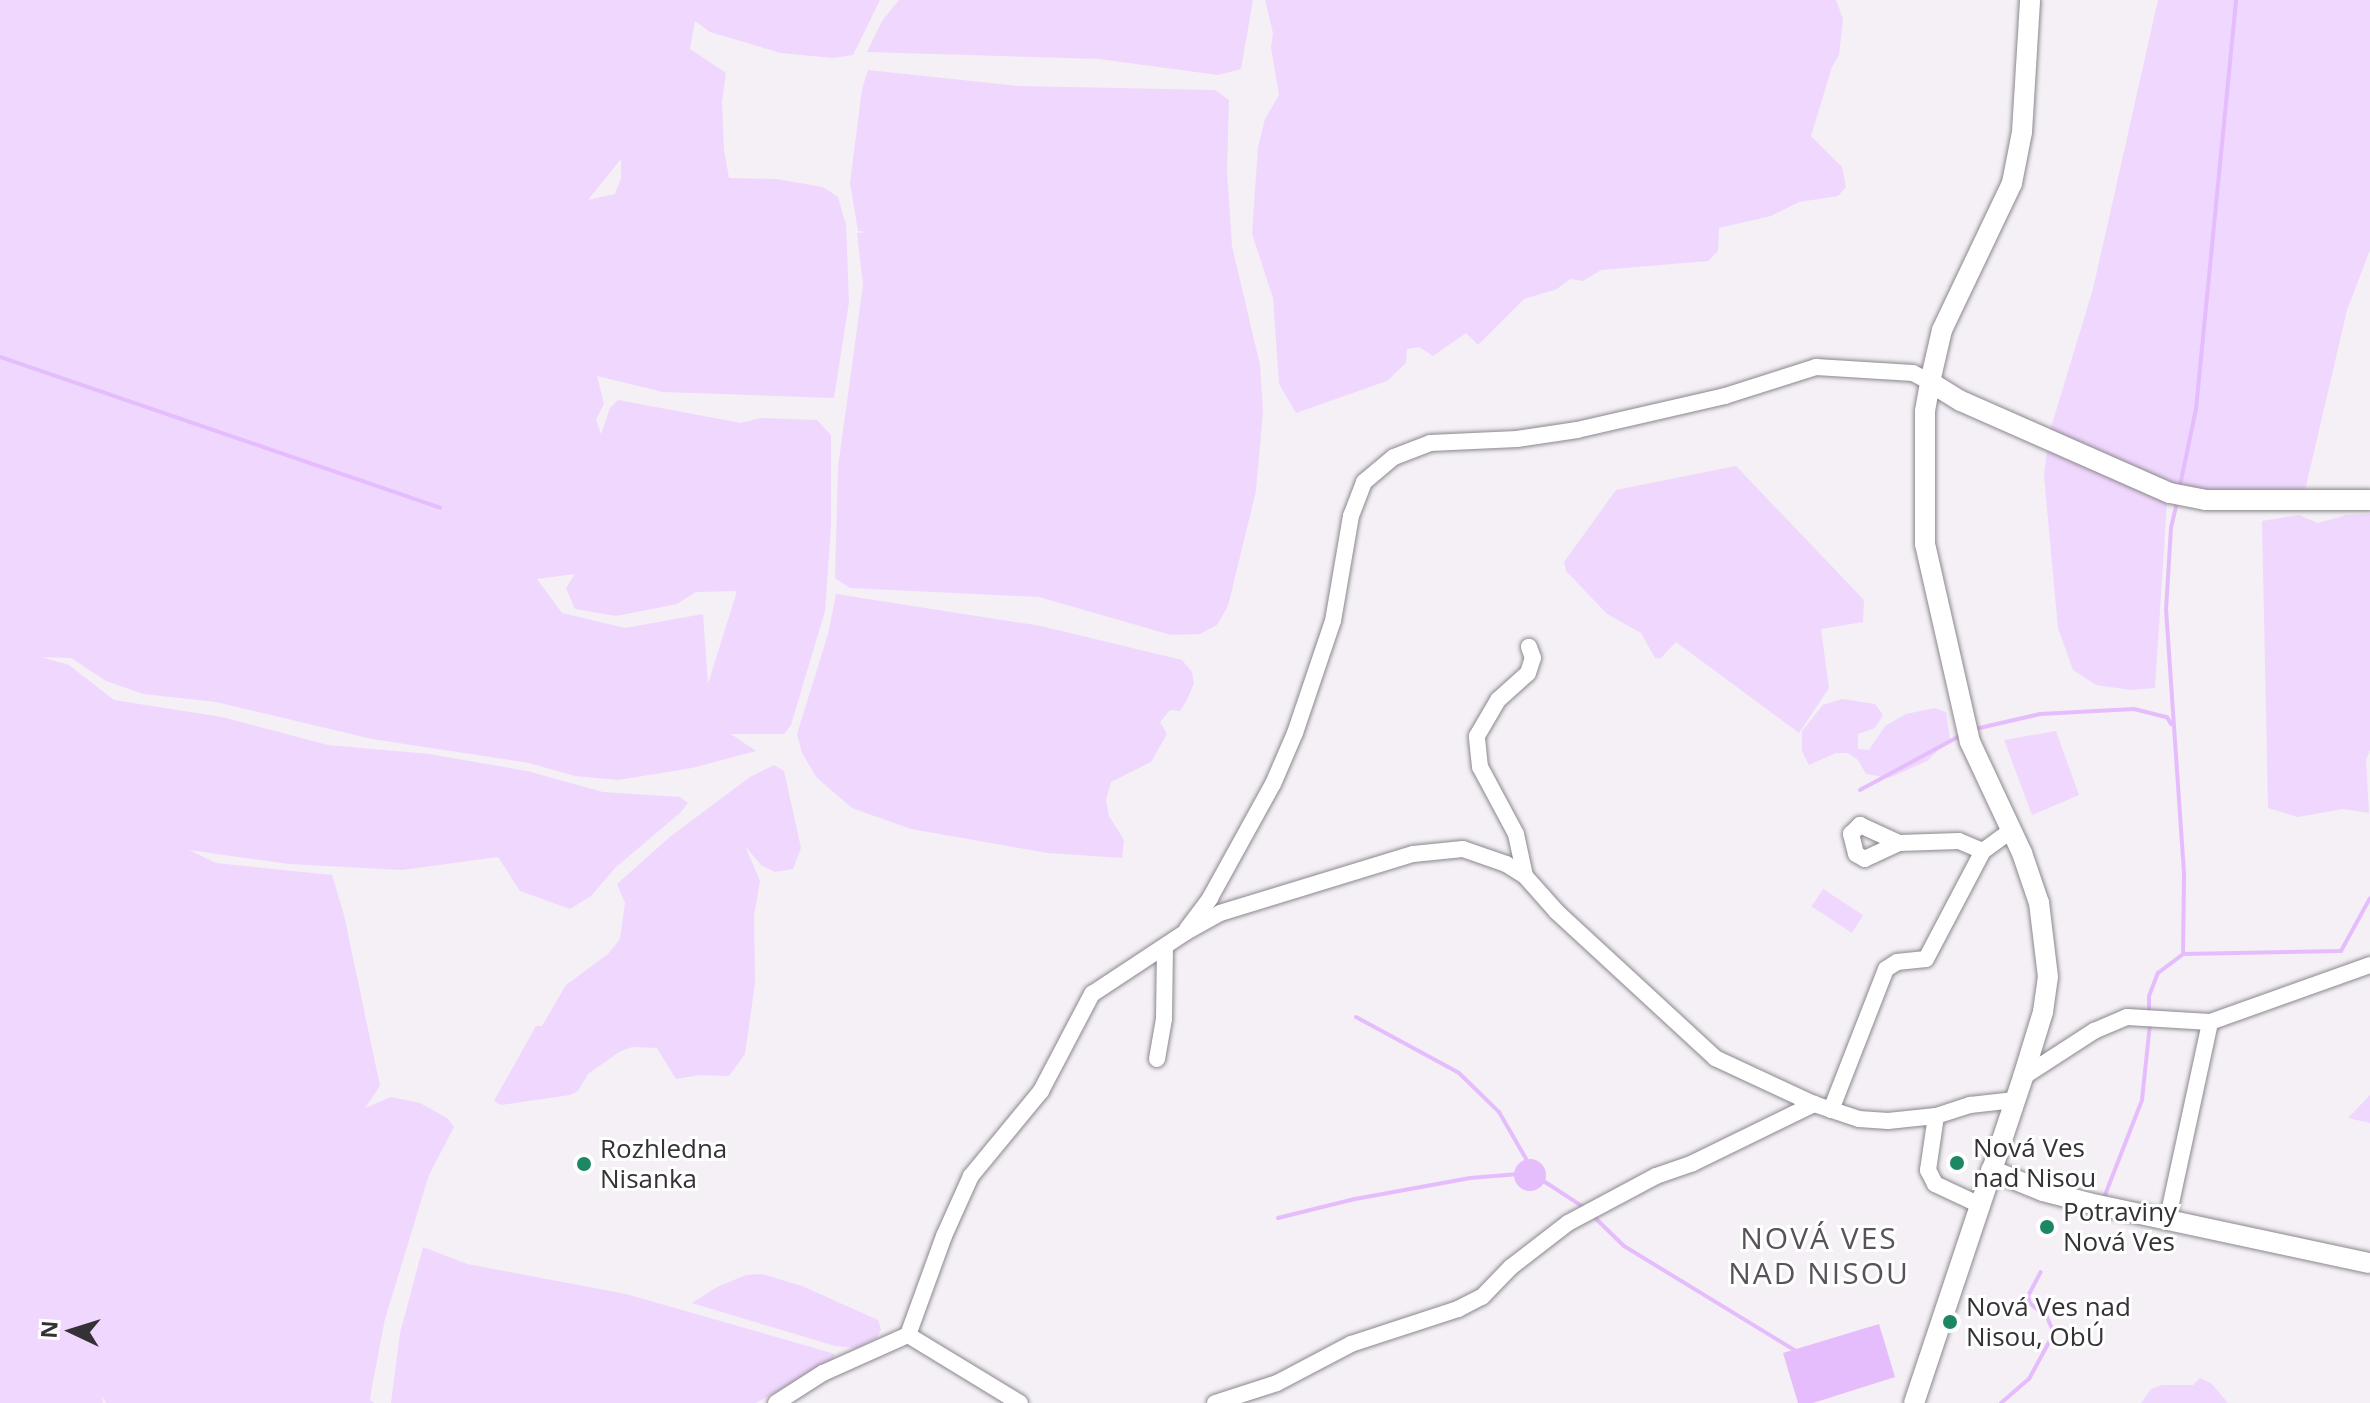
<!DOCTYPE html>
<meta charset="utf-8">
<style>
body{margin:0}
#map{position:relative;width:2370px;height:1403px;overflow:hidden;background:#f4f0f6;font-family:"Open Sans",sans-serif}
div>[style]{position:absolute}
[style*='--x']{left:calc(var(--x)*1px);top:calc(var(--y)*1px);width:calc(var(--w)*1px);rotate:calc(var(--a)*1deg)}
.green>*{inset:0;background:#f0d7fe;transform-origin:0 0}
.water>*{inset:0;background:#e6bdfc}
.round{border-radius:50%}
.stream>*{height:4px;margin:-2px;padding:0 2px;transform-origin:2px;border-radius:2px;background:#e6bdfc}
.roads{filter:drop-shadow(0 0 2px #8b878d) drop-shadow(0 0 2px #8b878d)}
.minor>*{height:16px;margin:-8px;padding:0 8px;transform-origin:8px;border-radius:8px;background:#fff}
.tertiary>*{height:20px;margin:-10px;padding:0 10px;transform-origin:10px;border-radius:10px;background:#fff}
.dots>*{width:22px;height:22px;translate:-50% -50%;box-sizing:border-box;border:4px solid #fff;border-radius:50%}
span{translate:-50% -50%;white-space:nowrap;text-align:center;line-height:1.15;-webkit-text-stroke:6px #fff;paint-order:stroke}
.poi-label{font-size:26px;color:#343235}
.left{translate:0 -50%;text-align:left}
.quarter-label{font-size:30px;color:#575359;letter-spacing:2px}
.north{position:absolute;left:32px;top:1291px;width:80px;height:80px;-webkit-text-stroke:6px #fff;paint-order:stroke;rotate:274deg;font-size:22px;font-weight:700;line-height:32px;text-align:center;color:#343235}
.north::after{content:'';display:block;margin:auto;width:28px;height:36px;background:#343235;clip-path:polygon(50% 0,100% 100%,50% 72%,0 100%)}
</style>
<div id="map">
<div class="green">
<i style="clip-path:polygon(evenodd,0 0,880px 0,853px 55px,833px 58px,781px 53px,710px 32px,695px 21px,690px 49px,726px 73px,722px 102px,724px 150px,729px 178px,776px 179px,823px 187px,838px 197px,846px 225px,849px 302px,834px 398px,663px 392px,597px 376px,604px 404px,596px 420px,601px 434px,610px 408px,618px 400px,741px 423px,761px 418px,817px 420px,831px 435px,831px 527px,825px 611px,791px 725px,784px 734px,731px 734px,756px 751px,692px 768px,618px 780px,575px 776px,529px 763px,372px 739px,216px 702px,143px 694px,106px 681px,71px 658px,41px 657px,69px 665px,114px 700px,222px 717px,328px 745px,429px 754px,527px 771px,603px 792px,680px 797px,688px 803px,680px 813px,616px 867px,591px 896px,570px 909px,520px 891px,498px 857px,402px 870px,289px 864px,189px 850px,216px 863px,332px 875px,344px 915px,380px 1086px,365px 1108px,391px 1097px,420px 1103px,447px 1118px,454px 1127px,429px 1175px,385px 1319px,371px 1392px,370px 1400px,374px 1403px,106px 1403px,102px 1396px,103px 1403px,0 1403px,0 0,621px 159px,621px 178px,615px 194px,588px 200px,621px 159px,0 0,575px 574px,566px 588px,575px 609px,616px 616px,677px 604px,696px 592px,737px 591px,708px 684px,703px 614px,625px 628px,562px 613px,537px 579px,575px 574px)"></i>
<i style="clip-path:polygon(899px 0,1253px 0,1241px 69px,1218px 75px,1099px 59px,867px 52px,882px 21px)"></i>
<i style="clip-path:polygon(1265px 0,1836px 0,1843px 19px,1839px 55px,1832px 67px,1811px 136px,1842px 167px,1846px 187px,1838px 196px,1799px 202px,1771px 216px,1719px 228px,1718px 251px,1708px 261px,1601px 270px,1583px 281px,1570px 279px,1557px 289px,1524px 299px,1478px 345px,1466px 333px,1433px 356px,1419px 347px,1407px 349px,1406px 363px,1387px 381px,1296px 413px,1279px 384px,1273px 298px,1252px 234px,1258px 147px,1265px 119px,1279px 95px,1271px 48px,1273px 33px)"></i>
<i style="clip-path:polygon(2158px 0,2370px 0,2370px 250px,2347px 310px,2303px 499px,2167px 502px,2155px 688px,2131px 690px,2096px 685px,2073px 670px,2058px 628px,2044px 476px,2049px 434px,2093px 289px)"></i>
<i style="clip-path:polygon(868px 70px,1019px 86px,1215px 90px,1229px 100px,1227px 171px,1232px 246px,1260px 365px,1263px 412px,1256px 491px,1228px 606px,1217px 625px,1200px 634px,1171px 635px,1039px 597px,850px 588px,835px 578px,838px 467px,863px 285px,857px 233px,867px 232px,858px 231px,850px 183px,862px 89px)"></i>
<i style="clip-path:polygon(1736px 466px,1864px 600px,1863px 622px,1821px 629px,1829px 688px,1799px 733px,1676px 642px,1660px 659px,1655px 658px,1641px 633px,1607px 614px,1566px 571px,1564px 562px,1616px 490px)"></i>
<i style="clip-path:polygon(2370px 514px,2370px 750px,2366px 760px,2369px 813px,2343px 809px,2298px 817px,2268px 808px,2262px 521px,2299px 515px,2318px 523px,2346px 515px)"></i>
<i style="clip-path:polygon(836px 594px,1041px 626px,1182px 660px,1192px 672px,1194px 683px,1187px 700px,1180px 711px,1170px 710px,1160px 722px,1167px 734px,1151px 762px,1111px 782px,1106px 800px,1109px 816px,1124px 840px,1122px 858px,1048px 853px,911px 829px,852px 808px,817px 778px,802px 753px,797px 734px,828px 634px)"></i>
<i style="clip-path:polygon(1842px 699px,1875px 704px,1883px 715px,1875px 728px,1858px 734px,1858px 749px,1869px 750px,1885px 726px,1906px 714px,1935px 708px,1946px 712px,1950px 739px,1927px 761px,1889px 778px,1866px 774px,1858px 760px,1848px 753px,1836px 753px,1809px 765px,1802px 751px,1802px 731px,1823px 705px)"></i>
<i style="clip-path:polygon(2056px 731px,2079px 795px,2032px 815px,2004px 740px)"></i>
<i style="clip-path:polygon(774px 765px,784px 771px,801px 848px,793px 869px,775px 872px,761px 865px,745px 846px,760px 881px,754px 916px,755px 983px,745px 1054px,729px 1076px,700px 1075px,676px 1079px,657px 1048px,632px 1047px,619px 1052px,588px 1074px,578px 1091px,570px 1095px,501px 1105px,494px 1101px,536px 1026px,542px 1026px,566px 985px,608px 954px,620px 939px,625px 903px,617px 884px,671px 836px,750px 777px)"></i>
<i style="left:1823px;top:889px;width:48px;height:21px;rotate:33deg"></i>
<i style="clip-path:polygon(2370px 1095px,2370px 1123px,2348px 1118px)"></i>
<i style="clip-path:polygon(423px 1247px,467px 1264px,626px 1294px,835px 1354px,833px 1360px,756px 1403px,391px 1403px,400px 1333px)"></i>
<i style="clip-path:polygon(762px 1274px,802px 1286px,878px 1320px,881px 1329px,877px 1338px,857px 1348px,835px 1346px,692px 1303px,717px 1287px,746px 1275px)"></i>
<i style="clip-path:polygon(2200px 1378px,2211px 1383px,2228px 1403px,2141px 1403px,2151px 1389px,2162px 1385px,2193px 1385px)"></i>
</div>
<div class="water">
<i class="round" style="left:1514px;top:1159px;width:32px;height:32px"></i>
<i style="clip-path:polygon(1879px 1324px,1895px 1377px,1813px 1403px,1798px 1403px,1783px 1353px)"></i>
</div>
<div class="stream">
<i style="--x:0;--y:357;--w:465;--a:18.9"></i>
<i style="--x:2179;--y:490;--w:83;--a:-78.1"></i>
<i style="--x:2196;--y:409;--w:411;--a:-84.4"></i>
<i style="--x:2177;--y:502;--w:27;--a:103"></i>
<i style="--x:2171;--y:528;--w:81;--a:93.5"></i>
<i style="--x:2166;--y:609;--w:268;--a:86.1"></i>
<i style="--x:2184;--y:876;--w:78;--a:90.7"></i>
<i style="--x:1975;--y:729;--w:67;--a:-13"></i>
<i style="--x:2040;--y:714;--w:94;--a:-3"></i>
<i style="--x:2134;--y:709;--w:34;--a:14"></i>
<i style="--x:2167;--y:717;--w:8;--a:60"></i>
<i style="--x:1860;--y:790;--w:117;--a:-28.5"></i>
<i style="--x:2149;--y:1015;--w:19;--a:-90"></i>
<i style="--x:2149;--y:996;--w:25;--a:-69"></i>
<i style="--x:2158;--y:973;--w:31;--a:-37"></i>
<i style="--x:2183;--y:954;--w:158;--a:-1.1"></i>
<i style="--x:2341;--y:951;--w:60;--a:-61.3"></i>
<i style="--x:1356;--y:1017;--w:117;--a:28.5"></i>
<i style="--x:1459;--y:1073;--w:56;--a:44.3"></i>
<i style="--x:1499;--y:1112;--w:60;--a:60"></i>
<i style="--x:1542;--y:1180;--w:51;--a:33.1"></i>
<i style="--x:2105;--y:1195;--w:102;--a:-68.7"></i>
<i style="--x:2142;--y:1100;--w:76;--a:-84"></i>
<i style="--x:1591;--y:1214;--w:46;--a:44.1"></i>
<i style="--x:1624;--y:1246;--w:202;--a:31.4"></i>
<i style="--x:1278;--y:1218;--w:79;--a:-13.9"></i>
<i style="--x:1355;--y:1199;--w:117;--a:-10.3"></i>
<i style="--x:1470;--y:1178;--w:49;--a:-4.7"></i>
<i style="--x:2001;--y:1403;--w:37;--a:-41"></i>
<i style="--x:2029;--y:1379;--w:52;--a:-61.5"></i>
<i style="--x:2054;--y:1333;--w:17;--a:-114"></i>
<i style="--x:2047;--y:1317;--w:22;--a:-141"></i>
<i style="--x:2030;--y:1303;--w:7;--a:-106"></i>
<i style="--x:2028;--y:1296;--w:27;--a:-62"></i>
</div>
<div class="roads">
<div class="minor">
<i style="--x:1899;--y:843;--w:38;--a:155"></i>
<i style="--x:1865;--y:859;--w:10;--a:-151"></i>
<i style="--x:1856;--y:854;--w:21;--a:-104"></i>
<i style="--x:1851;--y:834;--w:13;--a:-45"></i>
<i style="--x:1860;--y:825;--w:43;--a:24.8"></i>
<i style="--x:1899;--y:843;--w:60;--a:-1.9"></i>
<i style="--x:1959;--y:841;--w:26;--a:23"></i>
<i style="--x:1525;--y:876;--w:43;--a:-102.1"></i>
<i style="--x:1516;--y:834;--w:76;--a:-118.2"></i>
<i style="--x:1480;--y:767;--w:31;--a:-96"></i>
<i style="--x:1477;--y:736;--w:42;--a:-59.7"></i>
<i style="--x:1498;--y:700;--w:40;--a:-42"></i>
<i style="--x:1528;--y:673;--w:16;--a:-72"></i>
<i style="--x:1533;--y:658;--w:12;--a:-110"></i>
<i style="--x:1187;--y:929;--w:39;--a:-53"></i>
<i style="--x:1210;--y:898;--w:130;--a:-61.1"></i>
<i style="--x:1273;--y:784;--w:56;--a:-66.7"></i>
<i style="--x:1295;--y:733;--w:118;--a:-71.3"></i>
<i style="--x:1333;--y:621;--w:107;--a:-80.3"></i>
<i style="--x:1351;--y:516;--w:36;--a:-69"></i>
<i style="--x:1364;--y:482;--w:39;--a:-40"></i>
<i style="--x:1394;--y:457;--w:39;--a:-21"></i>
<i style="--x:1430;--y:443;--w:87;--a:-2.6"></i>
<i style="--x:1517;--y:439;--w:61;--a:-8.5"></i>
<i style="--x:1577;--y:430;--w:152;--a:-12.9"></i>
<i style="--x:1725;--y:396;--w:96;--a:-17.7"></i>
<i style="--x:1816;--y:367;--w:97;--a:3.5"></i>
<i style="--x:1913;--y:373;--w:19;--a:28"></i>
<i style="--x:1157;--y:1059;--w:41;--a:-80.1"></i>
<i style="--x:1164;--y:1019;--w:71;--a:-89.2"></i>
<i style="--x:2023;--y:1077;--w:85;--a:-32.9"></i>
<i style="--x:2094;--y:1031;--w:36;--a:-23"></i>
<i style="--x:2127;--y:1017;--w:83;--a:3.4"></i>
<i style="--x:2210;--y:1022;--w:170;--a:-19.6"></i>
<i style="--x:1831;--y:1110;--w:151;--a:-68.7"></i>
<i style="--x:1886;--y:969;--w:13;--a:-32"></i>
<i style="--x:1897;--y:962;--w:29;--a:-6"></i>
<i style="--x:1926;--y:959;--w:122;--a:-62.2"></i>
<i style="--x:1983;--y:851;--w:36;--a:-36"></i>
<i style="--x:1936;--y:1116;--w:55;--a:98.4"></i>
<i style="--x:1928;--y:1170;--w:16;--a:63"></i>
<i style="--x:1935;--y:1184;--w:50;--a:25"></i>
<i style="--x:2168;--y:1217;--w:199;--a:-77.8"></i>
<i style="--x:908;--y:1335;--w:131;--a:31.3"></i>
<i style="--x:776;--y:1403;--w:56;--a:-32.6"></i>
<i style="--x:823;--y:1373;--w:93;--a:-24.1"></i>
<i style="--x:908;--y:1335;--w:105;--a:-70"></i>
<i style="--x:944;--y:1236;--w:66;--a:-65.8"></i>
<i style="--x:971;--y:1176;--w:110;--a:-50.5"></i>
<i style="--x:1041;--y:1091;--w:110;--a:-62.3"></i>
<i style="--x:1092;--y:994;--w:113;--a:-33.4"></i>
<i style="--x:1186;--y:932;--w:39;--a:-29"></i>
<i style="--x:1220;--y:913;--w:202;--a:-17"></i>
<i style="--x:1413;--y:854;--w:50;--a:-5.7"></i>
<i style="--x:1463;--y:849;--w:46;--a:19.2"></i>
<i style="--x:1506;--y:864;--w:22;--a:32"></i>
<i style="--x:1525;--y:876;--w:48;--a:48.4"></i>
<i style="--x:1557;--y:912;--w:215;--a:42.7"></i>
<i style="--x:1715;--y:1058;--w:109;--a:24.9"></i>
<i style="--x:1814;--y:1104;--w:47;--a:18.4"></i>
<i style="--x:1859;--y:1119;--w:29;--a:4"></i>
<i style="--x:1888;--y:1121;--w:48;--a:-5.9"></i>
<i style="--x:1936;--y:1116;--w:36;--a:-18"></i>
<i style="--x:1970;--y:1105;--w:45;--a:-6.3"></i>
<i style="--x:1215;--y:1403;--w:65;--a:-17.9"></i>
<i style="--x:1277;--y:1383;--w:84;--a:-27.8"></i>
<i style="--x:1351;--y:1344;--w:113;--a:-18.1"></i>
<i style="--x:1458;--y:1309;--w:27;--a:-27"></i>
<i style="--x:1482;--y:1297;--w:42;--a:-46"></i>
<i style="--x:1511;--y:1267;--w:72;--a:-37.7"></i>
<i style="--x:1568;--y:1223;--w:100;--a:-28.1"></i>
<i style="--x:1656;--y:1176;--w:39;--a:-19"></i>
<i style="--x:1693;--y:1163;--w:135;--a:-26"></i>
</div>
<div class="tertiary">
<i style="--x:1930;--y:382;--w:36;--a:32"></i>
<i style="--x:1961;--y:401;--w:228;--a:23.8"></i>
<i style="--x:2170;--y:493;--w:36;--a:11"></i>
<i style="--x:2205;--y:500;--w:165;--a:0"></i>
<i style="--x:1991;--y:1170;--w:56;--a:22"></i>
<i style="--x:2043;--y:1191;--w:48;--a:14.6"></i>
<i style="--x:2089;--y:1203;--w:287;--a:12.1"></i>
<i style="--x:1914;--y:1403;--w:344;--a:-71.5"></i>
<i style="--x:2023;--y:1077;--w:68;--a:-72.9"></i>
<i style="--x:2043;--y:1012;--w:35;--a:-82"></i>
<i style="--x:2048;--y:977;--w:75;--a:-96.9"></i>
<i style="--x:2039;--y:903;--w:53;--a:-108.8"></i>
<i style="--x:2022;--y:853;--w:123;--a:-115.1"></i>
<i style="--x:1970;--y:742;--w:203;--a:-102.8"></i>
<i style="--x:1925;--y:544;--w:133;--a:-90"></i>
<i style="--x:1925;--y:411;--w:29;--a:-80"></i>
<i style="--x:1930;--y:382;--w:53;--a:-77"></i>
<i style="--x:1942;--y:330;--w:163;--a:-64.5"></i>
<i style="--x:2012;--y:183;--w:52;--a:-78.9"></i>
<i style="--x:2022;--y:132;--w:132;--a:-86.5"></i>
</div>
</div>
<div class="dots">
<i style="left:1957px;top:1163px;background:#1d8764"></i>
<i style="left:584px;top:1164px;background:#1d8764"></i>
<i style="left:2047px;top:1227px;background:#1d8764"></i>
<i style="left:1950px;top:1322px;background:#1d8764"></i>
</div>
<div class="poi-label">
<span class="left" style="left:1973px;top:1163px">Nová Ves<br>nad Nisou</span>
<span class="left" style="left:600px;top:1164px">Rozhledna<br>Nisanka</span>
<span class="left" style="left:2063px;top:1227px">Potraviny<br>Nová Ves</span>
<span class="left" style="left:1966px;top:1322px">Nová Ves nad<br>Nisou, ObÚ</span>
</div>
<div class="quarter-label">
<span style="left:1819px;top:1255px">NOVÁ VES<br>NAD NISOU</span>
</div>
<div class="north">N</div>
</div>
